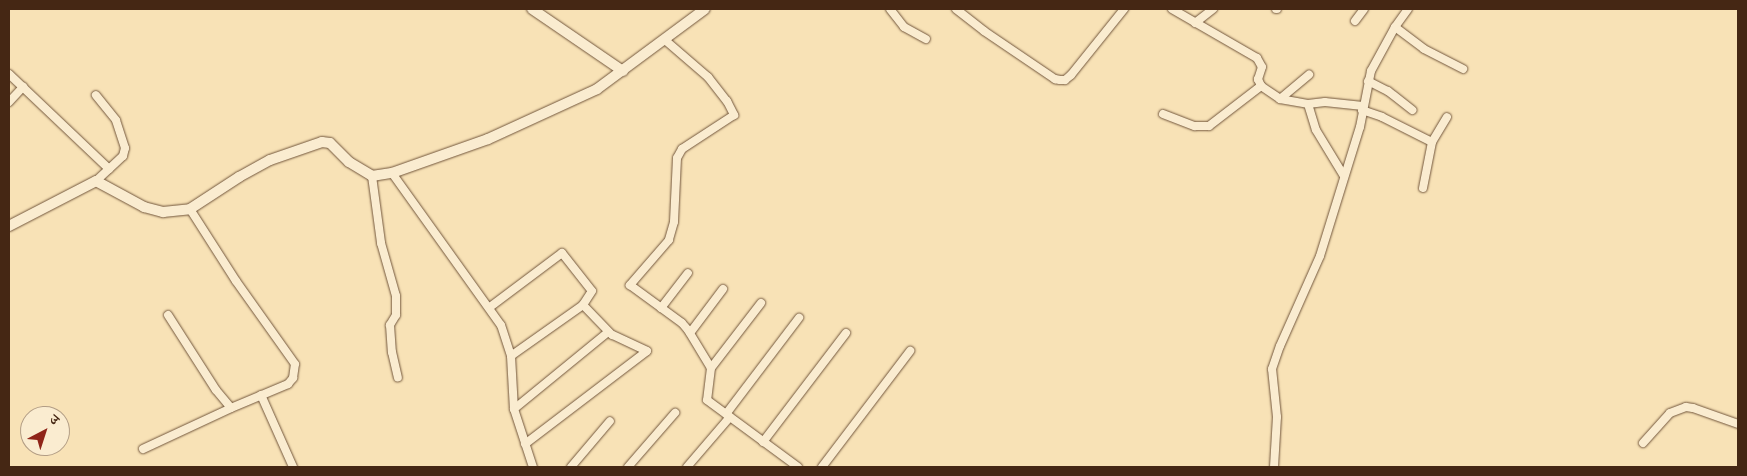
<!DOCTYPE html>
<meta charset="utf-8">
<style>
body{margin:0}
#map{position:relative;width:1747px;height:476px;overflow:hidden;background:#f8e2b6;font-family:"Libre Bodoni","Noto Serif Devanagari",serif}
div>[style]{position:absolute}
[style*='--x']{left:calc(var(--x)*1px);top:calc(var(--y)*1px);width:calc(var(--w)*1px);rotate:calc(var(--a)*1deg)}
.roads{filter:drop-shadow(0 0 1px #72563c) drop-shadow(0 0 1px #72563c)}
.minor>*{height:8px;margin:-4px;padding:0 4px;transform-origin:4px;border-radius:4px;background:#faecd0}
.tertiary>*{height:10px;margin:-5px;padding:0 5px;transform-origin:5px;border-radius:5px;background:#faecd0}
span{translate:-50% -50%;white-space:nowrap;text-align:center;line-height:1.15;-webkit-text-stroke:4px #faecd0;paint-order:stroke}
.frame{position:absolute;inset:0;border:10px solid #452714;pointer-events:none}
.north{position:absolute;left:20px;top:406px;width:50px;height:50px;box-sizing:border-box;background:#faecd0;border:1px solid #b29d85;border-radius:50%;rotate:40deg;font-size:14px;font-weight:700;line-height:20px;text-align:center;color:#452714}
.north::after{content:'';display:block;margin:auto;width:18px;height:22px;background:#8f2418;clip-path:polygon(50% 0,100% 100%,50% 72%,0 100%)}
</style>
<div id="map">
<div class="roads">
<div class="minor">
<i style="--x:890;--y:9;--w:23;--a:52"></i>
<i style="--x:904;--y:27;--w:25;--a:29"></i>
<i style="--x:956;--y:9;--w:36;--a:38"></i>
<i style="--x:984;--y:31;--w:86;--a:34.1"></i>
<i style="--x:1055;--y:79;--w:5;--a:11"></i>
<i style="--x:1060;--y:80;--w:5;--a:0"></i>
<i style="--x:1065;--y:80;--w:8;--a:-40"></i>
<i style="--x:1071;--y:75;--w:85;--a:-51.2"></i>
<i style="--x:1172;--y:9;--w:98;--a:30"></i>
<i style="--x:1257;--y:58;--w:10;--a:61"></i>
<i style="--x:1262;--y:67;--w:13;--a:108"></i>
<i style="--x:1258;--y:79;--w:8;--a:67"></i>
<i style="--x:1261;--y:86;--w:23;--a:34"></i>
<i style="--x:1280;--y:99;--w:28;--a:10"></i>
<i style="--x:1308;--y:104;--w:17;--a:-7"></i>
<i style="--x:1325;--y:102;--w:38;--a:6"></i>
<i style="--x:1276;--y:9;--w:1;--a:0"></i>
<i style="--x:1355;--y:21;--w:15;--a:-53"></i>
<i style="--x:1195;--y:23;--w:23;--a:-38"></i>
<i style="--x:1395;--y:27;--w:36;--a:37"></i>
<i style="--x:1424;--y:49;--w:44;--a:27.1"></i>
<i style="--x:665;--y:40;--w:57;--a:40.7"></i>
<i style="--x:708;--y:77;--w:31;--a:52"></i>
<i style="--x:727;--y:101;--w:16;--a:63"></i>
<i style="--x:734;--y:115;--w:62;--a:146.8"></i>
<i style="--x:682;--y:149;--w:10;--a:119"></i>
<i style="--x:677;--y:158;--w:64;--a:92.7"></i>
<i style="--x:674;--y:222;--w:19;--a:106"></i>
<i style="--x:669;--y:240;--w:60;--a:130.9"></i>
<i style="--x:630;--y:285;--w:64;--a:36.2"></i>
<i style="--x:682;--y:323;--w:9;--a:49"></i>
<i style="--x:688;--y:330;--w:44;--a:58.8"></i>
<i style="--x:711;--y:368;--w:32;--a:97"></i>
<i style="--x:707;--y:400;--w:113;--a:36.4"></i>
<i style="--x:9;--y:74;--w:138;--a:43.5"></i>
<i style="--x:109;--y:169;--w:19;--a:-43"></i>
<i style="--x:123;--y:156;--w:8;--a:-76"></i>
<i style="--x:125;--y:148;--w:29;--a:-108"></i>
<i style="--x:116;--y:120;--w:32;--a:-129"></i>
<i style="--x:1368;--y:81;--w:22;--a:27"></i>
<i style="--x:1388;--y:91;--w:31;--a:38"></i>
<i style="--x:1280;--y:99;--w:38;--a:-40"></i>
<i style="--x:9;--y:102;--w:21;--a:-47"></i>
<i style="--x:1308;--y:104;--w:27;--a:73"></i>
<i style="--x:1316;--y:130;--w:54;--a:58.7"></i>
<i style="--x:1362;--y:110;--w:21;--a:19"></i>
<i style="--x:1382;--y:117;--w:56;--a:26.6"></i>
<i style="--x:1163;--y:114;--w:34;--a:21"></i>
<i style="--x:1195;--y:126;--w:14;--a:0"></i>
<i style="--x:1209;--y:126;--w:66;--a:-37.6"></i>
<i style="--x:392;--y:173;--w:187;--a:54.4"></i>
<i style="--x:501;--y:325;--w:33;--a:72"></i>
<i style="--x:511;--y:356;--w:53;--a:86.8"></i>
<i style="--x:514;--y:409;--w:61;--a:71.9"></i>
<i style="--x:372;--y:176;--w:68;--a:82.3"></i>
<i style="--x:381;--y:243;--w:55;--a:74.2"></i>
<i style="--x:396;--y:296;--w:19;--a:90"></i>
<i style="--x:396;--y:315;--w:12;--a:121"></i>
<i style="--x:390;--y:325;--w:27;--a:86"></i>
<i style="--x:392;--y:352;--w:26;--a:77"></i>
<i style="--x:96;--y:181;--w:18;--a:-43"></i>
<i style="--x:1423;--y:188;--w:47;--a:-78.9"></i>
<i style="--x:1432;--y:142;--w:29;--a:-59"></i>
<i style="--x:490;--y:307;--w:90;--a:-36.9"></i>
<i style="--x:562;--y:253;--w:48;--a:51.7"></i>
<i style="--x:592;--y:291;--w:17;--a:123"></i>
<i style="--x:583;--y:305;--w:88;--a:144.7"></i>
<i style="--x:661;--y:308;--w:44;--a:-52.4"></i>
<i style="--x:168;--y:315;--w:89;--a:57.4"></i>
<i style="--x:216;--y:390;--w:23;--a:50"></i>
<i style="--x:231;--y:408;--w:62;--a:-22.8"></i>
<i style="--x:288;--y:384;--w:8;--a:-50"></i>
<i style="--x:293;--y:378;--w:14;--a:-82"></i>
<i style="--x:295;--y:364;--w:102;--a:-125.4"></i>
<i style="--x:236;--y:281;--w:85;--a:-122.6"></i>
<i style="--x:690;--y:333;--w:55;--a:-53.1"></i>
<i style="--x:711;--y:368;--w:82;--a:-52.4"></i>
<i style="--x:261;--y:395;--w:79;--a:66"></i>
<i style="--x:514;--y:409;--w:122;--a:-39.3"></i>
<i style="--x:726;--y:414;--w:121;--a:-52.8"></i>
<i style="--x:763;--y:442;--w:137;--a:-52.7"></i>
<i style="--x:1643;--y:443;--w:40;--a:-48"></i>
<i style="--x:1670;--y:413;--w:17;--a:-21"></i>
<i style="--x:1686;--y:407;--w:7;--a:8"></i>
<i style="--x:1693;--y:408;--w:48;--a:19.6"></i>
<i style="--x:525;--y:444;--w:153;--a:-37.3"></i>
<i style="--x:647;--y:351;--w:38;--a:-155"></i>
<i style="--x:612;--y:335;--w:42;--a:-134"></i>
<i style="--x:143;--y:449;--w:97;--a:-25"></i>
<i style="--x:571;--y:467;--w:60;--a:-49.7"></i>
<i style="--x:628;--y:467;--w:72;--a:-49"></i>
<i style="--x:687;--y:467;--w:66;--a:-49.3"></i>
<i style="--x:822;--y:467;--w:146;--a:-52.8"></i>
<i style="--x:1274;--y:467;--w:50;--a:-86.6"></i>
<i style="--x:1277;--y:417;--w:48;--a:-95.9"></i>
<i style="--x:1272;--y:369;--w:24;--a:-71"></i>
<i style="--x:1280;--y:346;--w:98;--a:-66"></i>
<i style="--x:1320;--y:256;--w:135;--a:-72.8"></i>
<i style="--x:1360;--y:127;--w:57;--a:-78.9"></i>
<i style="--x:1371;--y:71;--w:50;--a:-61.4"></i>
<i style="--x:1395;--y:27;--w:22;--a:-54"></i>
</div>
<div class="tertiary">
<i style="--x:532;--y:9;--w:110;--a:34.3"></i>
<i style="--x:9;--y:226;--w:98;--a:-27.3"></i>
<i style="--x:96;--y:181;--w:55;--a:28.4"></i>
<i style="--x:144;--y:207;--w:20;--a:15"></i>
<i style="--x:163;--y:212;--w:27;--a:-6"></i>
<i style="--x:190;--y:209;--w:59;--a:-33.1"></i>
<i style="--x:239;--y:177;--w:35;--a:-29"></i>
<i style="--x:270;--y:160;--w:55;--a:-19.1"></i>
<i style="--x:322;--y:142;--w:8;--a:7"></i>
<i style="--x:330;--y:143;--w:27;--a:45"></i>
<i style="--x:349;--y:162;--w:27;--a:31"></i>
<i style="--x:372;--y:176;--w:20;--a:-9"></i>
<i style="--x:392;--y:173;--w:102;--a:-19.5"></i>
<i style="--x:488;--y:139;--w:120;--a:-24.6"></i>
<i style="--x:597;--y:89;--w:134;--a:-36.5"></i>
</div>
</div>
<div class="frame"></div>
<div class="north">उ</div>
</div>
